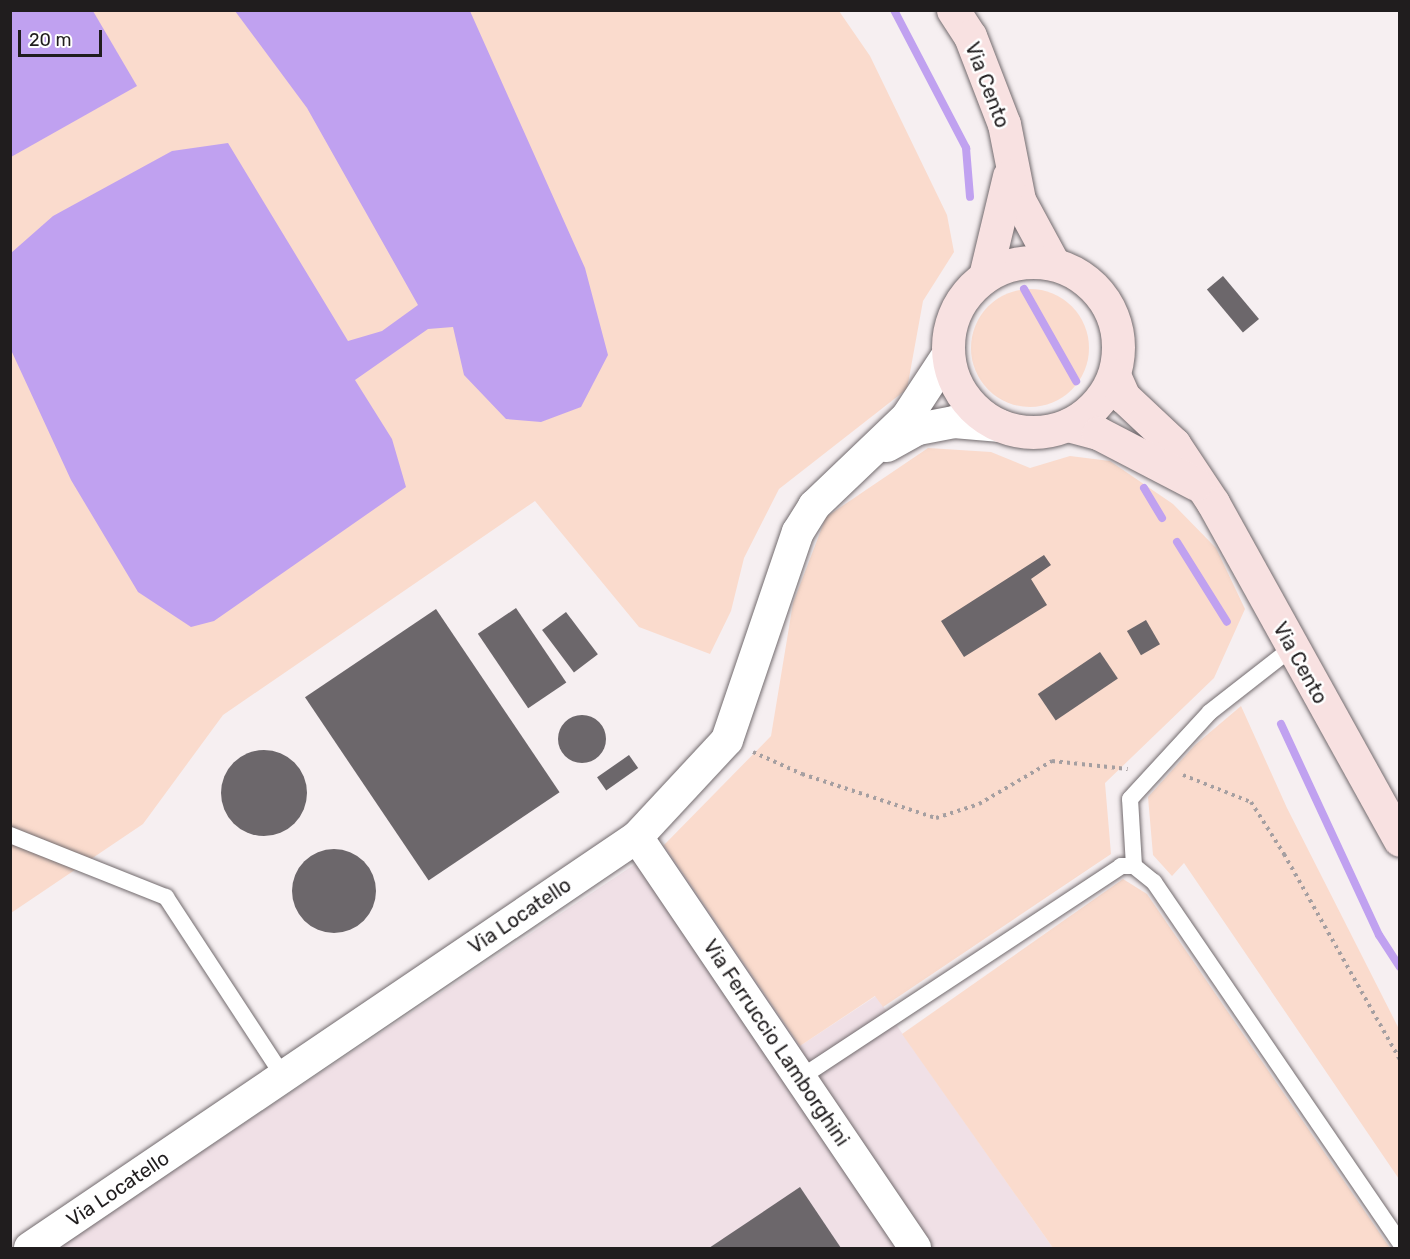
<!DOCTYPE html>
<style>
body{margin:0}
#map{position:relative;width:1410px;height:1259px;overflow:hidden;background:#f6eff1;font-family:Rubik,sans-serif}
div>[style]{position:absolute}
[style*='--x']{left:calc(var(--x)*1px);top:calc(var(--y)*1px);width:calc(var(--w)*1px);rotate:calc(var(--a)*1deg)}
.built>*{inset:0;background:#f0e0e6}
.green>*{inset:0;background:#fadbcd}
.round{border-radius:50%}
.water>*{inset:0;background:#c0a1f0}
.stream>*{height:8px;margin:-4px;padding:0 4px;transform-origin:4px;border-radius:4px;background:#c0a1f0}
.building>*{inset:0;background:#6c676b;transform-origin:0 0}
.path>*{height:4px;margin-top:-2px;transform-origin:0;background:repeating-linear-gradient(90deg,#a59fa1 0 3px,transparent 0 7.5px)}
.roads{filter:drop-shadow(0 0 2px #726b6e) drop-shadow(0 0 2px #726b6e)}
.lane>*{height:16px;margin:-8px;padding:0 8px;transform-origin:8px;border-radius:8px;background:#fff}
.street>*{height:32px;margin:-16px;padding:0 16px;transform-origin:16px;border-radius:16px;background:#fff}
.secondary>*{height:33px;margin:-16.5px;padding:0 16.5px;transform-origin:16.5px;border-radius:16.5px;background:#f8e1e1}
.secondary>.ring{margin:-16.5px;padding:0;box-sizing:content-box;background:none;border:33px solid #f8e1e1;border-radius:50%}
span{translate:-50% -50%;white-space:nowrap;text-align:center;line-height:1.15;-webkit-text-stroke:5px #fff;paint-order:stroke}
.street-label{font-size:20px;color:#201d1e}
.frame{position:absolute;inset:0;border:12px solid #201d1e;pointer-events:none}
.scale{position:absolute;left:18px;top:30px;width:84px;height:27px;box-sizing:border-box;border:3px solid #201d1e;border-top:0;padding-left:8px;font-size:18px;line-height:21px;white-space:nowrap;color:#201d1e;-webkit-text-stroke:4px #fff;paint-order:stroke}
</style>
<div id="map">
<div class="built">
<i style="clip-path:polygon(664px 845px,800px 1046px,876px 996px,1053px 1248px,56px 1248px)"></i>
</div>
<div class="green">
<i style="clip-path:polygon(11px 11px,839px 11px,870px 56px,947px 215px,954px 252px,923px 301px,907px 389px,779px 489px,744px 558px,731px 611px,710px 654px,639px 627px,535px 501px,223px 715px,143px 824px,11px 913px)"></i>
<i class="round" style="left:971px;top:289px;width:118px;height:118px"></i>
<i style="clip-path:polygon(928px 448px,991px 452px,1030px 468px,1070px 456px,1110px 461px,1173px 504px,1216px 548px,1245px 609px,1214px 678px,1105px 783px,1111px 854px,883px 1007px,875px 996px,800px 1046px,664px 845px,771px 736px,793px 603px,826px 517px)"></i>
<i style="clip-path:polygon(1241px 706px,1287px 808px,1399px 1029px,1399px 1179px,1184px 863px,1172px 876px,1153px 855px,1148px 797px,1195px 745px)"></i>
<i style="clip-path:polygon(1123px 879px,1147px 894px,1390px 1248px,1053px 1248px,902px 1034px)"></i>
</div>
<div class="water">
<i style="clip-path:polygon(11px 10px,93px 11px,137px 86px,11px 157px)"></i>
<i style="clip-path:polygon(235px 11px,470px 11px,585px 268px,608px 355px,581px 407px,541px 422px,506px 419px,464px 375px,453px 327px,428px 329px,355px 380px,392px 439px,406px 487px,214px 621px,191px 627px,138px 592px,71px 480px,11px 350px,11px 253px,53px 216px,172px 151px,228px 143px,348px 341px,382px 331px,418px 305px,307px 108px)"></i>
</div>
<div class="stream">
<i style="--x:894;--y:10;--w:156;--a:62.4"></i>
<i style="--x:966;--y:148;--w:49;--a:85.3"></i>
<i style="--x:1024;--y:289;--w:106;--a:60.5"></i>
<i style="--x:1144;--y:488;--w:35;--a:59"></i>
<i style="--x:1177;--y:542;--w:94;--a:58"></i>
<i style="--x:1281;--y:724;--w:233;--a:65.1"></i>
<i style="--x:1379;--y:935;--w:38;--a:57"></i>
</div>
<div class="building">
<i style="left:1223px;top:276px;width:56px;height:21px;rotate:50deg"></i>
<i style="clip-path:polygon(1044px 555px,1051px 565px,1031px 579px,1047px 605px,964px 657px,941px 621px)"></i>
<i style="left:516px;top:608px;width:90px;height:46px;rotate:56deg"></i>
<i style="left:436px;top:609px;width:221px;height:158px;rotate:56deg"></i>
<i style="left:566px;top:612px;width:53px;height:30px;rotate:53deg"></i>
<i style="left:1146px;top:620px;width:28px;height:22px;rotate:60deg"></i>
<i style="left:1100px;top:652px;width:32px;height:75px;rotate:56deg"></i>
<i class="round" style="left:558px;top:715px;width:48px;height:48px"></i>
<i class="round" style="left:221px;top:750px;width:86px;height:86px"></i>
<i style="left:629px;top:755px;width:16px;height:39px;rotate:55deg"></i>
<i class="round" style="left:292px;top:849px;width:84px;height:84px"></i>
<i style="clip-path:polygon(800px 1187px,841px 1248px,709px 1248px)"></i>
</div>
<div class="path">
<i style="--x:753;--y:752;--w:54;--a:24.2"></i>
<i style="--x:802;--y:774;--w:141;--a:18.2"></i>
<i style="--x:936;--y:818;--w:45;--a:-18"></i>
<i style="--x:979;--y:804;--w:85;--a:-30.5"></i>
<i style="--x:1052;--y:761;--w:76;--a:6"></i>
<i style="--x:1183;--y:775;--w:73;--a:21.7"></i>
<i style="--x:1251;--y:802;--w:62;--a:57.6"></i>
<i style="--x:1284;--y:854;--w:236;--a:60.6"></i>
</div>
<div class="roads">
<div class="lane">
<i style="--x:10;--y:835;--w:168;--a:21.7"></i>
<i style="--x:166;--y:897;--w:215;--a:56.8"></i>
<i style="--x:1134;--y:866;--w:67;--a:-93.4"></i>
<i style="--x:1130;--y:799;--w:118;--a:-47.4"></i>
<i style="--x:1210;--y:712;--w:104;--a:-38"></i>
<i style="--x:800;--y:1078;--w:385;--a:-33.4"></i>
<i style="--x:1121;--y:866;--w:13;--a:0"></i>
<i style="--x:1134;--y:866;--w:26;--a:39"></i>
<i style="--x:1154;--y:882;--w:437;--a:55.7"></i>
</div>
<div class="street">
<i style="--x:887;--y:446;--w:35;--a:-29"></i>
<i style="--x:918;--y:429;--w:37;--a:-11"></i>
<i style="--x:954;--y:422;--w:47;--a:4.9"></i>
<i style="--x:637;--y:837;--w:496;--a:55.9"></i>
<i style="--x:30;--y:1248;--w:733;--a:-34.1"></i>
<i style="--x:637;--y:837;--w:132;--a:-47.1"></i>
<i style="--x:727;--y:740;--w:220;--a:-71.2"></i>
<i style="--x:798;--y:532;--w:31;--a:-58"></i>
<i style="--x:814;--y:506;--w:129;--a:-43.7"></i>
<i style="--x:907;--y:417;--w:73;--a:-56.7"></i>
</div>
<div class="secondary">
<i style="--x:953;--y:10;--w:31;--a:57"></i>
<i style="--x:970;--y:36;--w:94;--a:68.9"></i>
<i style="--x:1004;--y:124;--w:77;--a:78.8"></i>
<i style="--x:1019;--y:200;--w:72;--a:61.6"></i>
<i class="ring" style="left:948px;top:262px;width:137px;height:137px"></i>
<i style="--x:985;--y:276;--w:103;--a:-76.5"></i>
<i style="--x:1114;--y:375;--w:24;--a:66"></i>
<i style="--x:1124;--y:397;--w:69;--a:43.2"></i>
<i style="--x:1174;--y:444;--w:71;--a:56.5"></i>
<i style="--x:1213;--y:503;--w:385;--a:61"></i>
<i style="--x:1068;--y:425;--w:31;--a:15"></i>
<i style="--x:1098;--y:433;--w:110;--a:27.5"></i>
</div>
</div>
<div class="street-label">
<span style="left:987px;top:85px;rotate:69deg">Via Cento</span>
<span style="left:1300px;top:663px;rotate:61deg">Via Cento</span>
<span style="left:520px;top:916px;rotate:-34deg">Via Locatello</span>
<span style="left:776px;top:1043px;rotate:56deg">Via Ferruccio Lamborghini</span>
<span style="left:118px;top:1189px;rotate:-34deg">Via Locatello</span>
</div>
<div class="frame"></div>
<div class="scale">20 m</div>
</div>
